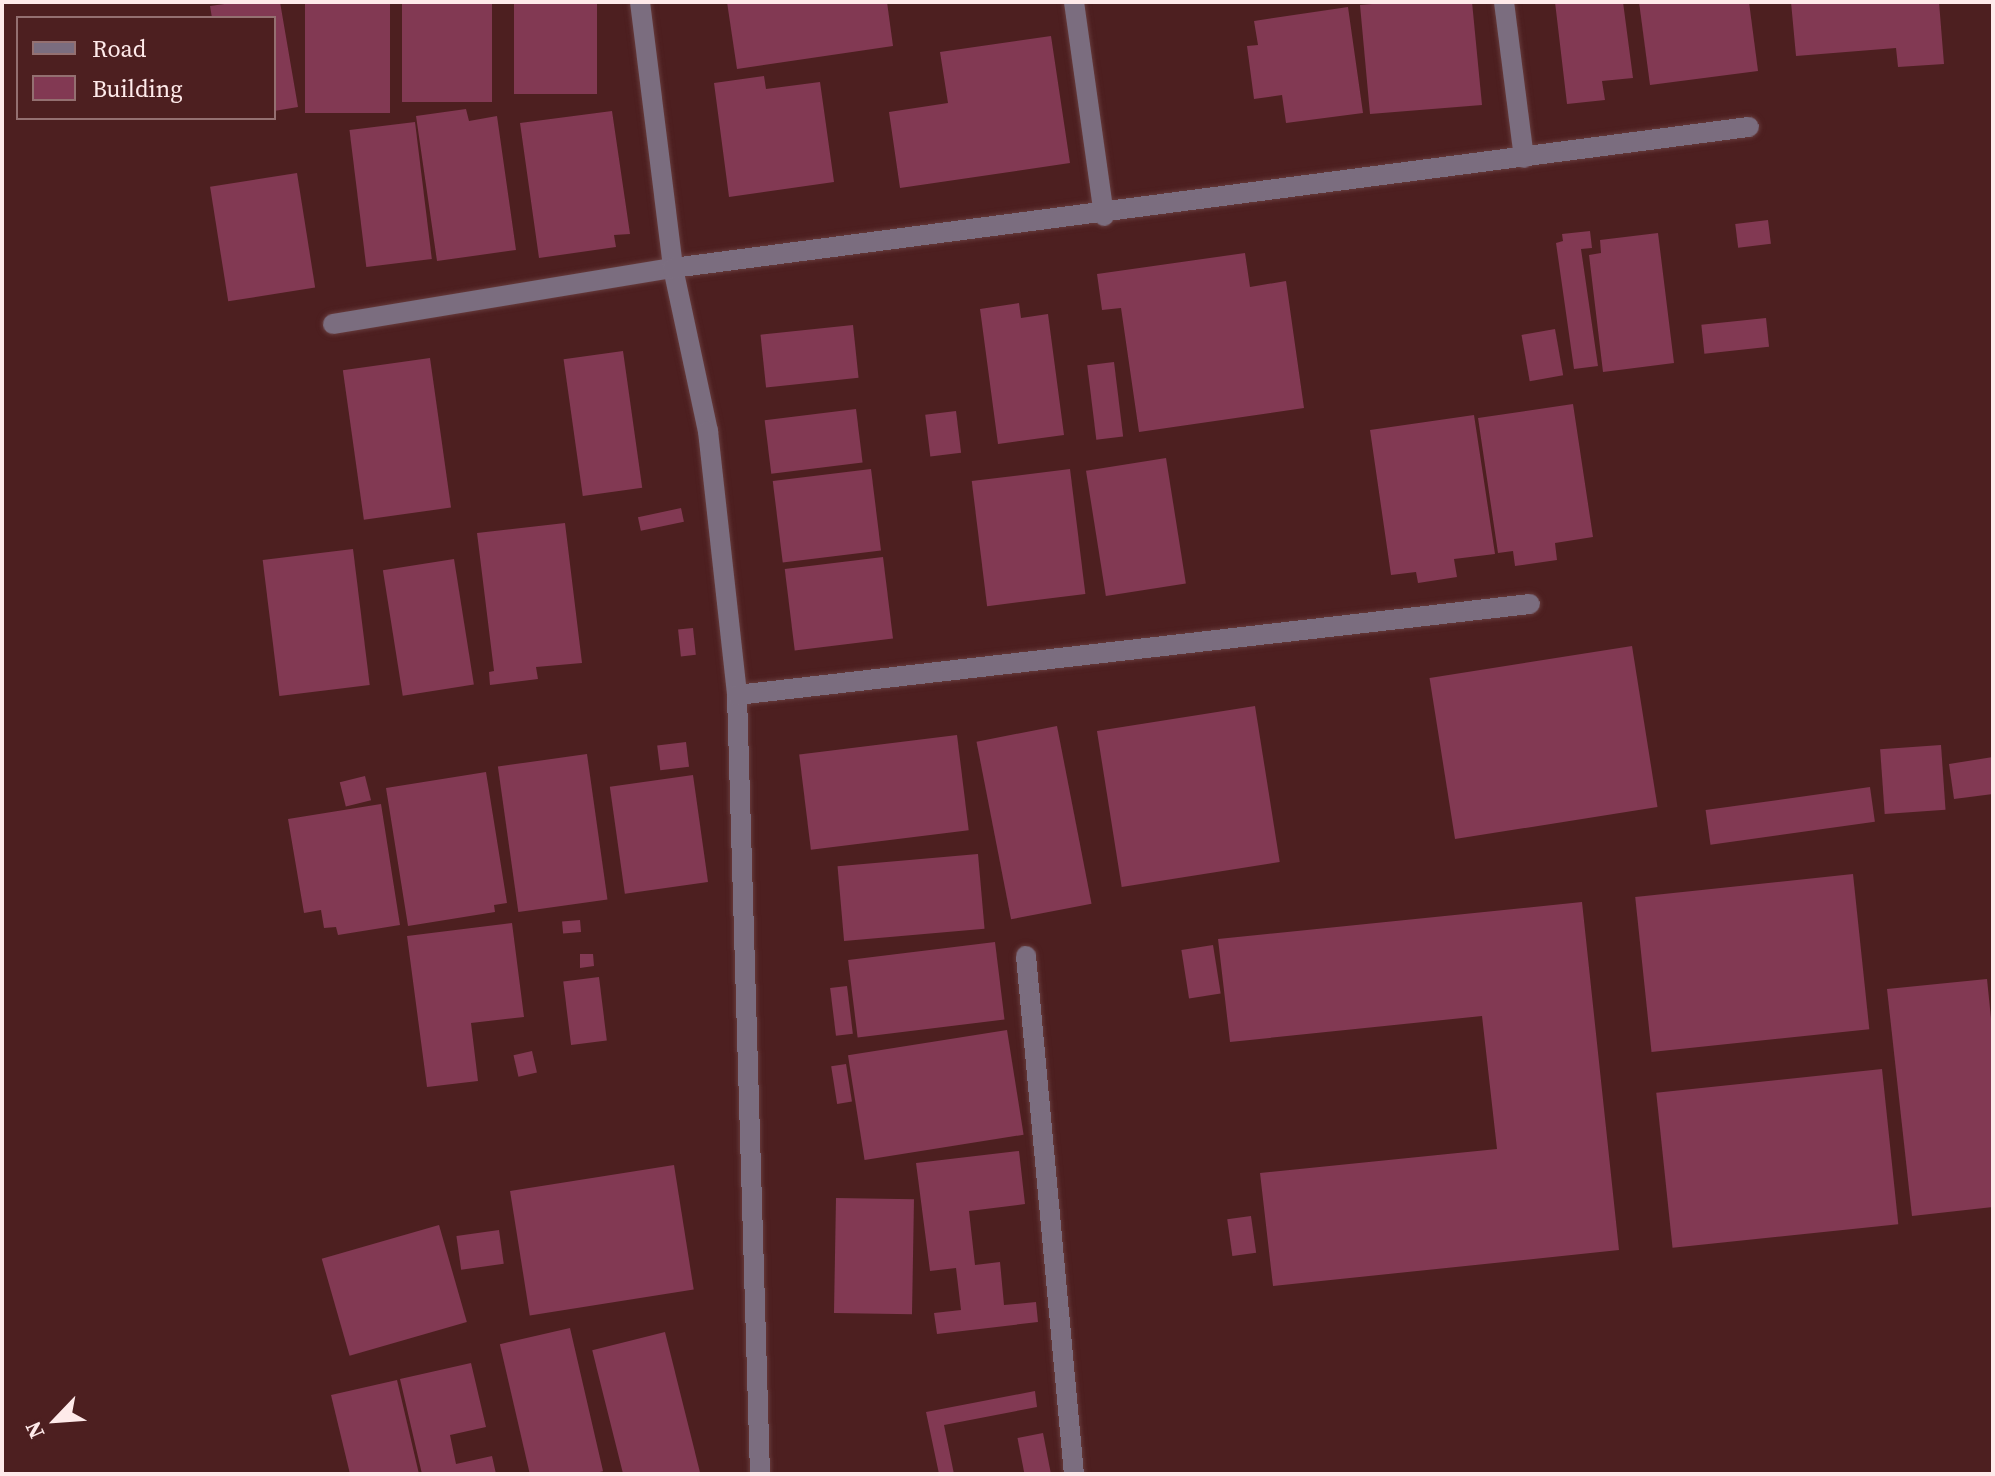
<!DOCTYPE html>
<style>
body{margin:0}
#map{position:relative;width:1995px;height:1476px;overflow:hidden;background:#4d1f20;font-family:"Source Serif 4",serif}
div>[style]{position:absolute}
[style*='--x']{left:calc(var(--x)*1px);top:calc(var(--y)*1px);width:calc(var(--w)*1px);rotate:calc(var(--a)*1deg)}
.building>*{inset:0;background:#823953;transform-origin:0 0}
.roads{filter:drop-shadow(0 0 2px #663b3c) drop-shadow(0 0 2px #663b3c)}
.minor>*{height:20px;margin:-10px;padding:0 10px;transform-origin:10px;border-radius:10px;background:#7b6d7f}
span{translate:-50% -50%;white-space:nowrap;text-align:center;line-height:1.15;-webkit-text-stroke:6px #4d1f20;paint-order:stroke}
.frame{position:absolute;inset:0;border:4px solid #feeaea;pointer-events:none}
.legend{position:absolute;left:16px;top:16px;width:260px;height:104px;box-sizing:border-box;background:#4d1f20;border:2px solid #947071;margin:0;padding:10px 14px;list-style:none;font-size:24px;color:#feeaea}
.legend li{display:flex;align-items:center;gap:16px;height:40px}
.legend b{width:40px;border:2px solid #947071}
.north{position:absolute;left:16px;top:1380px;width:80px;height:80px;-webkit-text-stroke:6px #4d1f20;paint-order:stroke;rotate:245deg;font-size:22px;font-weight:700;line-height:32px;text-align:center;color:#feeaea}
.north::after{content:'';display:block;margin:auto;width:28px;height:36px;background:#feeaea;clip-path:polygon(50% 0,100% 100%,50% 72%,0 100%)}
</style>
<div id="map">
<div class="building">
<i style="clip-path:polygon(239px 2px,280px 2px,298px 107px,274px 111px,274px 18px,212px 18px,210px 6px)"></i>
<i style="left:305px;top:2px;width:85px;height:111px"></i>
<i style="left:402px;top:2px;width:90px;height:100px"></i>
<i style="left:514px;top:2px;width:83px;height:92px"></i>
<i style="clip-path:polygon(727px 2px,887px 2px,893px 46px,737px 69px)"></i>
<i style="clip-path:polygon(1397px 2px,1472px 2px,1482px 105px,1370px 114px,1360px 5px)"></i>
<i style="clip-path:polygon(1555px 2px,1623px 2px,1633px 78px,1602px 81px,1605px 100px,1567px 104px)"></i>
<i style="clip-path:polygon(1639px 2px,1749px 2px,1758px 71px,1650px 85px)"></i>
<i style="clip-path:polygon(1791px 2px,1939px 2px,1944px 64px,1898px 67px,1896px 48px,1796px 56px)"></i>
<i style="clip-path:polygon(1348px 7px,1363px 113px,1286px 123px,1282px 95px,1254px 99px,1247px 46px,1258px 45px,1254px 21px)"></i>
<i style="clip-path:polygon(1051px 36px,1070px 163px,900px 188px,889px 112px,948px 103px,940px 52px)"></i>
<i style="clip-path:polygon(764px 76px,766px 89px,820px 82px,834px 182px,729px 197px,714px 83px)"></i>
<i style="clip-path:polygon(466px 109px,469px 121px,497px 116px,516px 250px,437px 261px,416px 116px)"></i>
<i style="clip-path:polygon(612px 111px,630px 234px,614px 235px,616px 247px,539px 258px,520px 123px)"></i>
<i style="left:415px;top:122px;width:138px;height:66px;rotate:83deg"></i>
<i style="left:297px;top:173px;width:116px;height:88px;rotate:81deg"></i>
<i style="left:1768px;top:220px;width:24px;height:33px;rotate:83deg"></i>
<i style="clip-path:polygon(1590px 231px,1592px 248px,1581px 249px,1598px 366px,1574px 369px,1556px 243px,1563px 241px,1562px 234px)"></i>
<i style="clip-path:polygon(1658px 233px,1674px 363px,1603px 372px,1589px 255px,1601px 253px,1600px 240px)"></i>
<i style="clip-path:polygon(1245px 253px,1250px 287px,1286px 281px,1304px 408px,1139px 432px,1121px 308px,1102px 310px,1097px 274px)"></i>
<i style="clip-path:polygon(1019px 303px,1021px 318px,1048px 314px,1064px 435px,998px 444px,980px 309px)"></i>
<i style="left:1766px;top:318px;width:29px;height:65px;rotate:84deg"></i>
<i style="left:853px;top:325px;width:53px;height:93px;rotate:84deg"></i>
<i style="left:1555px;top:329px;width:47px;height:34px;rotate:80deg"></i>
<i style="left:623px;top:351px;width:138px;height:60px;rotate:82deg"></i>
<i style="left:430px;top:358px;width:151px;height:88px;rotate:82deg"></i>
<i style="left:1114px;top:362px;width:75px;height:27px;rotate:83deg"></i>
<i style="clip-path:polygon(1573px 404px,1593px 537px,1555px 543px,1557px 560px,1515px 566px,1513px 551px,1498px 553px,1478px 418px)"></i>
<i style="left:856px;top:409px;width:54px;height:92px;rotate:83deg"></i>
<i style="left:956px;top:411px;width:42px;height:31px;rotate:83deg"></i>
<i style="clip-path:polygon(1474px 415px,1495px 554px,1454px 559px,1457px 577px,1418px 583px,1416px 572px,1391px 575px,1370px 430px)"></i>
<i style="left:1166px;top:458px;width:127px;height:81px;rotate:81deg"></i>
<i style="left:871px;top:469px;width:82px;height:99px;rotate:83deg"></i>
<i style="left:1070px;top:469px;width:126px;height:99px;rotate:83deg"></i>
<i style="left:681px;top:508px;width:14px;height:44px;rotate:78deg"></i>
<i style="clip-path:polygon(565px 523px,582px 663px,536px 667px,538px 679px,490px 685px,489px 672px,494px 671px,477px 533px)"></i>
<i style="left:353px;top:549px;width:137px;height:91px;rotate:83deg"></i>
<i style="left:883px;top:557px;width:82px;height:99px;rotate:83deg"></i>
<i style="left:454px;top:559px;width:127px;height:72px;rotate:81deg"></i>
<i style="left:693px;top:628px;width:27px;height:15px;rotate:84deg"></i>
<i style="left:1632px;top:646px;width:163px;height:205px;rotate:81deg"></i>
<i style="left:1255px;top:706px;width:158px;height:160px;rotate:81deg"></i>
<i style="left:1057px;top:726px;width:181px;height:82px;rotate:79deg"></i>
<i style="left:957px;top:735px;width:96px;height:159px;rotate:83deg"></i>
<i style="left:686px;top:742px;width:25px;height:29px;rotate:83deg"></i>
<i style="left:1941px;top:745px;width:65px;height:61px;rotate:86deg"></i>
<i style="left:587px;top:754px;width:147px;height:90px;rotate:82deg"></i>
<i style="clip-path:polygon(1993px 757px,1993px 794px,1954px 799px,1949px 764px)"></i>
<i style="clip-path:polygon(486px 772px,507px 903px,494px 905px,495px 912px,408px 926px,386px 788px)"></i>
<i style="left:693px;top:775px;width:108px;height:84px;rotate:82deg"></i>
<i style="left:365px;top:776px;width:25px;height:26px;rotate:76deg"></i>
<i style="left:1870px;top:787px;width:35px;height:166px;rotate:82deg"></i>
<i style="clip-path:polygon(381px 804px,400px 925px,338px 935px,336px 927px,324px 928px,321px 910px,304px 913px,288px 819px)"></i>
<i style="left:978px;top:854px;width:75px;height:141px;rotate:85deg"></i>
<i style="left:1853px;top:874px;width:156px;height:219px;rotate:84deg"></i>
<i style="clip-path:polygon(1582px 902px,1619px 1250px,1273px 1286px,1260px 1173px,1497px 1149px,1482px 1016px,1230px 1042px,1218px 939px)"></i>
<i style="left:580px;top:920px;width:12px;height:18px;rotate:85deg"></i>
<i style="clip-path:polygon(512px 923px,524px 1017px,471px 1023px,478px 1081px,427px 1087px,407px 936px)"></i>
<i style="left:995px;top:942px;width:78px;height:148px;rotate:83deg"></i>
<i style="left:1213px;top:945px;width:49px;height:32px;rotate:81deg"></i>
<i style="clip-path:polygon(580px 954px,593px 954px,594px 966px,580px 968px)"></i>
<i style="left:599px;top:977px;width:64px;height:36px;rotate:83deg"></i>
<i style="clip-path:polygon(1987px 979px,1993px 1038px,1993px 1207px,1912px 1216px,1887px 989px)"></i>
<i style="left:847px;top:986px;width:48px;height:17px;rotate:83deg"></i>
<i style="left:1007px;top:1030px;width:106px;height:161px;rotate:81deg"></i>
<i style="left:532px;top:1051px;width:22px;height:19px;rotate:77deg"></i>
<i style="left:846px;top:1064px;width:38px;height:15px;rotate:81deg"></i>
<i style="left:1882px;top:1069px;width:156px;height:227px;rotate:84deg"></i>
<i style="clip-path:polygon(1019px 1151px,1025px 1204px,969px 1211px,975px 1265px,1000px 1262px,1004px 1305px,1036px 1302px,1038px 1322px,937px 1334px,934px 1313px,961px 1310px,956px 1268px,930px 1271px,916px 1163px)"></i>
<i style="left:674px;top:1165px;width:126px;height:166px;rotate:81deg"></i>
<i style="left:836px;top:1198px;width:78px;height:115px;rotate:1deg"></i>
<i style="left:1251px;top:1216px;width:37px;height:24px;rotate:82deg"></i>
<i style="left:439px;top:1225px;width:101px;height:122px;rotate:74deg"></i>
<i style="left:499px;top:1230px;width:34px;height:43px;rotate:82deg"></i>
<i style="left:570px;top:1328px;width:147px;height:72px;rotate:77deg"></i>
<i style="left:665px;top:1332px;width:145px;height:75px;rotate:76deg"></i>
<i style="clip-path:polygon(471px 1363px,486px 1427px,450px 1435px,456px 1464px,492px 1456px,496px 1474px,422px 1474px,400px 1379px)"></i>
<i style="clip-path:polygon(397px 1380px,419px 1474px,350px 1474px,331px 1395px)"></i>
<i style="clip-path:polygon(1035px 1391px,1037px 1407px,944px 1425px,954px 1474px,939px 1474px,926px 1412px)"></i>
<i style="left:1043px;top:1433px;width:42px;height:26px;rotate:79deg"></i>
</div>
<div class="roads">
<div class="minor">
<i style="--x:640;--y:2;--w:268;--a:82.9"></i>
<i style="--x:673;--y:268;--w:167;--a:77.9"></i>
<i style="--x:708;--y:431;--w:266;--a:83.7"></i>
<i style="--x:737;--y:695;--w:779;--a:88.31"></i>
<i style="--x:1074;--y:2;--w:216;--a:82"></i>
<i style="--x:1504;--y:2;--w:157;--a:82.7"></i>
<i style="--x:333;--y:324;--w:345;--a:-9.4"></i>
<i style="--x:673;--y:268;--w:1085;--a:-7.47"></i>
<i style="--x:737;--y:695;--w:798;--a:-6.55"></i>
<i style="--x:1026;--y:956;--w:520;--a:84.71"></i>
</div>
</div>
<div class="frame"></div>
<ul class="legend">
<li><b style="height:10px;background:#7b6d7f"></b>Road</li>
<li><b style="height:22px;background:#823953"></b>Building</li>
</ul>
<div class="north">N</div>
</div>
